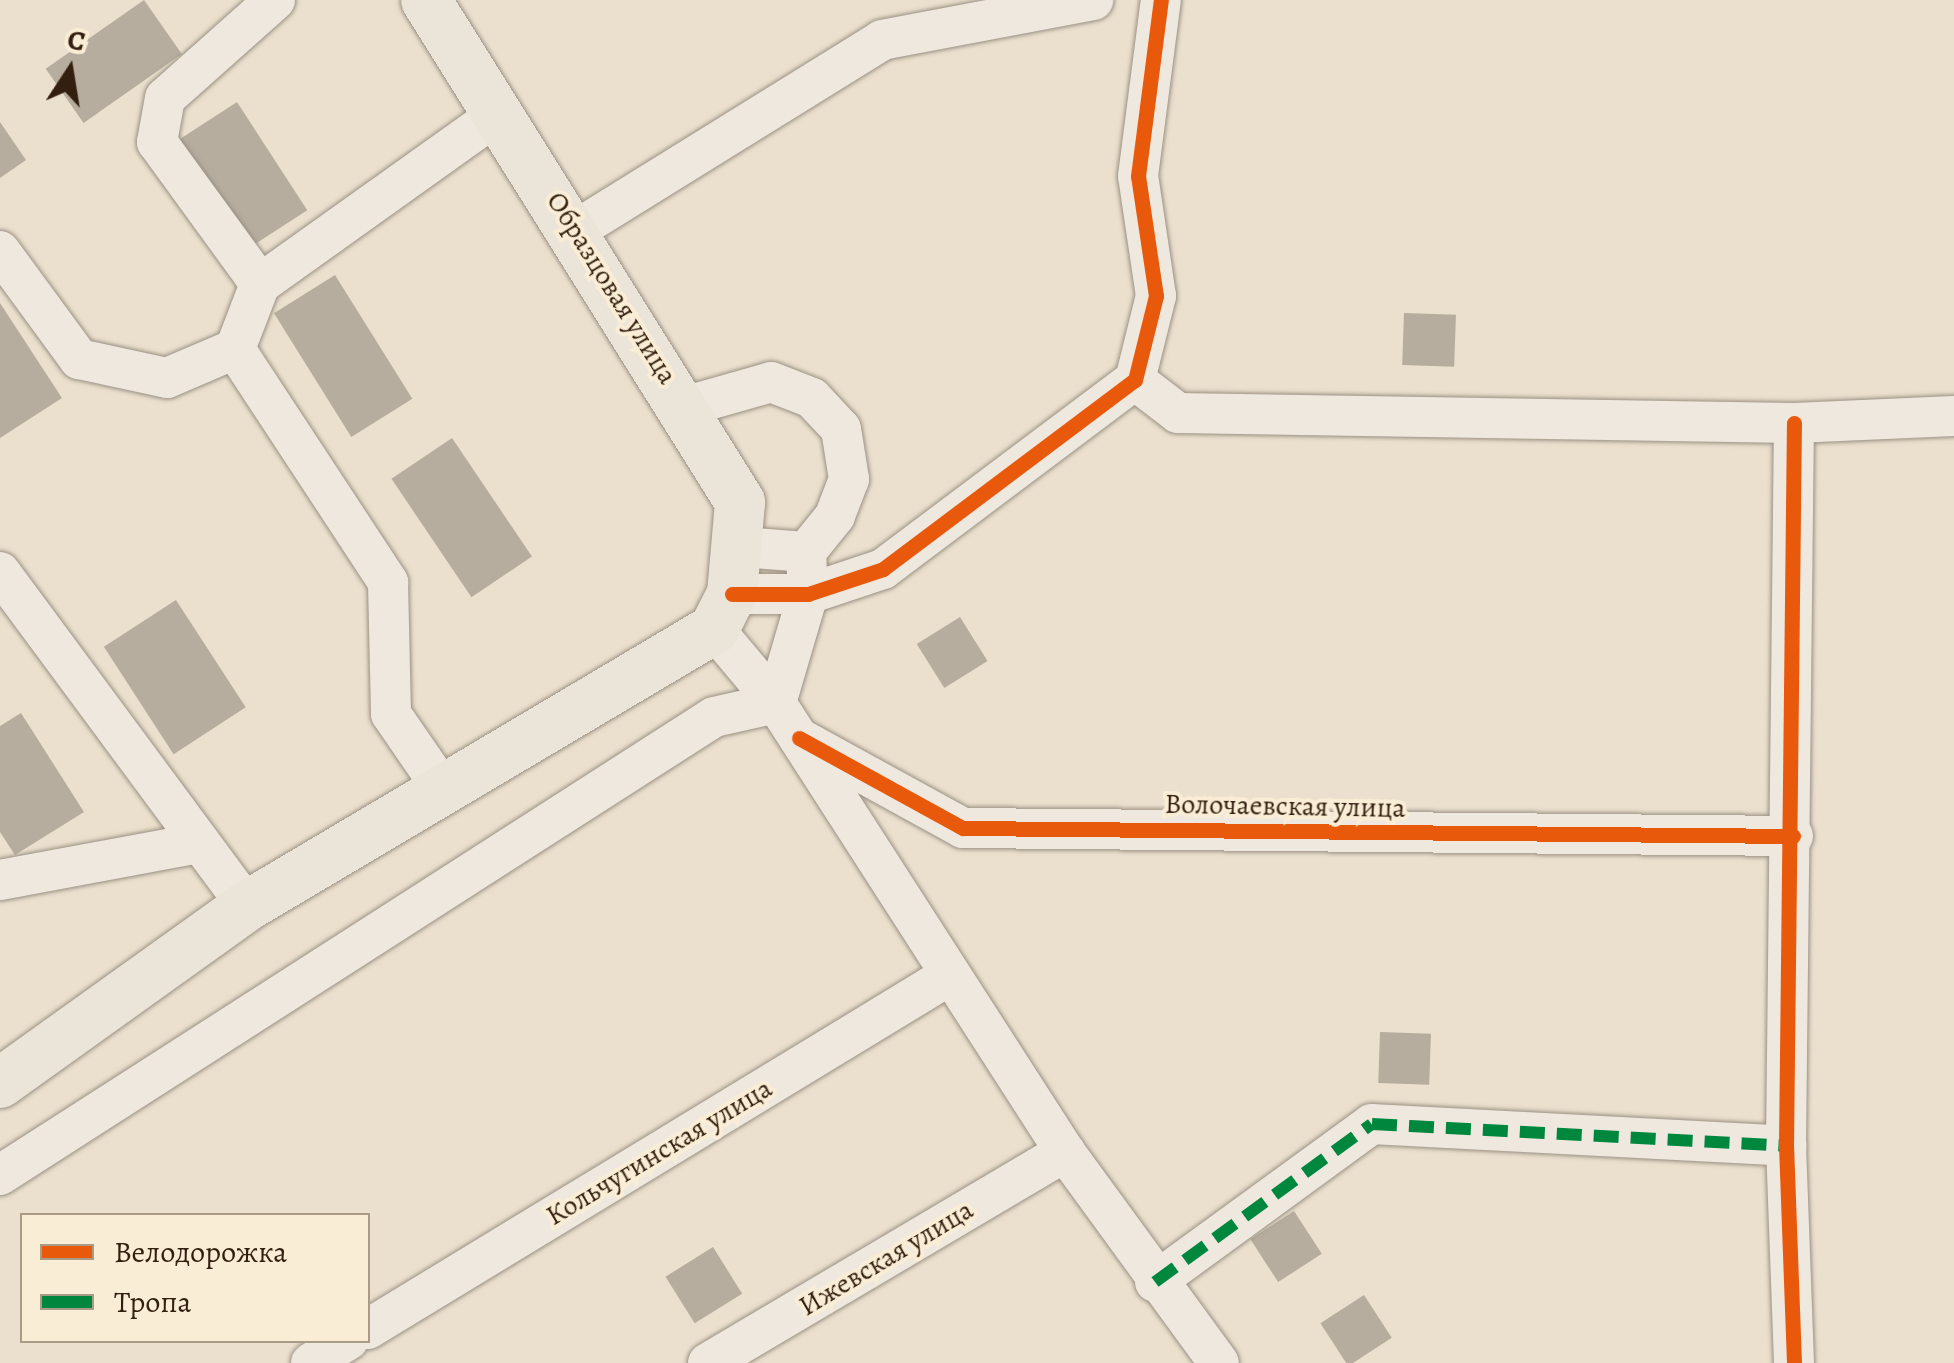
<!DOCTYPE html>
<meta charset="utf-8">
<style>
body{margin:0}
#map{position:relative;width:1954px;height:1363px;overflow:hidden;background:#ebe0cd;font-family:Alegreya,serif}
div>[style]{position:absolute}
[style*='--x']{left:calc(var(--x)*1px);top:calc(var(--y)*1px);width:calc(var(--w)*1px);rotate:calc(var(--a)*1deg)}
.building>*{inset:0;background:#b6ad9f;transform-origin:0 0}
.roads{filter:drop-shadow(0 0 2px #9a9184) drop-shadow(0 0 2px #9a9184)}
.minor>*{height:40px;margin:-20px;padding:0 20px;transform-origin:20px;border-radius:20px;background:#eee8df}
.major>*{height:50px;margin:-25px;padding:0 25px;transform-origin:25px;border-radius:25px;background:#ebe4d9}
.quiet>*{height:12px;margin-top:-6px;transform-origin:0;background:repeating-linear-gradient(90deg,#00873e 0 25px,transparent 0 37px)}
.cycleway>*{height:15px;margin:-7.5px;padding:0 7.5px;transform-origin:7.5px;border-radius:7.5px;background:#e8590c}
span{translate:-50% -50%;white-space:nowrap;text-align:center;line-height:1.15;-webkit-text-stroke:8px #faedd6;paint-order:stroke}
.street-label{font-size:28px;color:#321f0f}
.legend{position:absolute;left:20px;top:1213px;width:350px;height:130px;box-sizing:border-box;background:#faedd6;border:2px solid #aa9b86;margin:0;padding:12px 18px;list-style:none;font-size:30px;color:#321f0f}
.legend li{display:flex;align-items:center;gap:20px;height:50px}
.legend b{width:50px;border:2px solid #aa9b86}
.north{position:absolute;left:20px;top:20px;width:100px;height:100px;-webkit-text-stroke:8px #faedd6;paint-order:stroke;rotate:12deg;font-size:28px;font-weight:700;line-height:40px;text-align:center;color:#321f0f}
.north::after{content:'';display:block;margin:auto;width:35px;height:45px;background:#321f0f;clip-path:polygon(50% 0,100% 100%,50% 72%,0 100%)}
</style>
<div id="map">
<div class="building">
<i style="left:144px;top:0;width:66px;height:120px;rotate:55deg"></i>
<i style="left:237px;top:102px;width:129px;height:68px;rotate:57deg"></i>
<i style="clip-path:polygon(0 122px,26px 160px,0 178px)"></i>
<i style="left:335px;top:275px;width:146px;height:72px;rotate:58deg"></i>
<i style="clip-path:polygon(0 303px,62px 398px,0 438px)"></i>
<i style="left:1404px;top:313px;width:52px;height:52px;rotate:2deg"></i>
<i style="left:452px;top:438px;width:143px;height:73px;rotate:56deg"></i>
<i style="left:176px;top:600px;width:128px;height:86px;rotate:57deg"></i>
<i style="left:960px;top:617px;width:52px;height:51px;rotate:58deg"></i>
<i style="clip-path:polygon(21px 713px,84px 812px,15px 855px,0 832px,0 726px)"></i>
<i style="left:1380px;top:1032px;width:51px;height:51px;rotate:2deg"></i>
<i style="left:1294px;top:1211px;width:51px;height:52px;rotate:57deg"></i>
<i style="left:713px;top:1247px;width:55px;height:56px;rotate:58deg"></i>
<i style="left:1364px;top:1295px;width:51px;height:52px;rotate:57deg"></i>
</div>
<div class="roads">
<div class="minor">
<i style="--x:275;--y:0;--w:147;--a:138.3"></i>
<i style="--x:165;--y:98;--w:45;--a:100.3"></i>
<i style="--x:157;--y:142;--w:175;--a:54"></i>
<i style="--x:260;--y:284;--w:70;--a:111"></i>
<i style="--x:235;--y:349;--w:279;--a:56.7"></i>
<i style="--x:388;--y:582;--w:132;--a:88.7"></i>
<i style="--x:391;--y:714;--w:86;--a:55.4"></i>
<i style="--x:576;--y:230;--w:360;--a:-31.8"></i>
<i style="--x:882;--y:40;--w:215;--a:-10.7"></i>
<i style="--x:0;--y:251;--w:134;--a:53.8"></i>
<i style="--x:79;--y:359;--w:90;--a:12.2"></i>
<i style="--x:167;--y:378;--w:74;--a:-23.1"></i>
<i style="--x:260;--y:284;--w:295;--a:-35.5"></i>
<i style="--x:1135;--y:380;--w:54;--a:37.5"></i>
<i style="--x:1178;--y:413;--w:616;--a:0.93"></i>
<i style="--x:1794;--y:423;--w:160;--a:-2.5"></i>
<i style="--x:687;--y:406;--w:87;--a:-15.9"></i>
<i style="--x:771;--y:382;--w:44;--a:21.3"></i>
<i style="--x:812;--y:398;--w:42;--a:46.9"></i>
<i style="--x:841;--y:429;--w:51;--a:80.9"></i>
<i style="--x:849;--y:479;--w:40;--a:111"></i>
<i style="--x:835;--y:516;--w:46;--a:128.9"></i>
<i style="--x:806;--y:552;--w:65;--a:-175.6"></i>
<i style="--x:0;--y:572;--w:415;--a:53.5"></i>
<i style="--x:732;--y:594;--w:76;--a:0"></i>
<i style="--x:808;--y:594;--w:79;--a:-18.4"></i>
<i style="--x:883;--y:569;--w:315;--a:-36.9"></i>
<i style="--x:1135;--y:380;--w:87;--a:-76"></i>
<i style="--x:1156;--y:296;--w:121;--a:-98.5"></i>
<i style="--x:1138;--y:176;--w:177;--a:-82.6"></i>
<i style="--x:714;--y:629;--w:97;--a:50"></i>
<i style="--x:776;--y:703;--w:534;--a:57.23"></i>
<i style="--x:1065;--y:1152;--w:261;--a:53.9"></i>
<i style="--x:799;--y:738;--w:187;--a:28.8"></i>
<i style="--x:963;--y:828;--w:830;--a:0.55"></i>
<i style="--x:0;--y:880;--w:202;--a:-10.5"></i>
<i style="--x:0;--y:1175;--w:848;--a:-32.68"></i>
<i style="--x:714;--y:717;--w:64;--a:-12.7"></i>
<i style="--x:776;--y:703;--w:114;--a:-73.6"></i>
<i style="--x:808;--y:594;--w:42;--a:-92.7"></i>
<i style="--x:1155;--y:1282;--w:268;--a:-36.1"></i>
<i style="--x:1372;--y:1124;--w:415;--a:3"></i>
<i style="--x:368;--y:1329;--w:681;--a:-31.31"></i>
<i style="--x:311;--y:1363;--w:44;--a:-31.9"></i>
<i style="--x:708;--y:1363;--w:415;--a:-30.6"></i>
<i style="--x:1794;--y:1363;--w:217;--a:-92.1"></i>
<i style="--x:1786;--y:1146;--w:723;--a:-89.37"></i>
</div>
<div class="major">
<i style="--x:0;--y:1083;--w:304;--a:-35.6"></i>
<i style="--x:247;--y:906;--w:543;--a:-30.67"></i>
<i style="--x:714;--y:629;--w:39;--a:-63"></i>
<i style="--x:732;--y:594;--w:92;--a:-85"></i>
<i style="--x:740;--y:502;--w:592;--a:-122.03"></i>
</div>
</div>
<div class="quiet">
<i style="--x:1155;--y:1282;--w:268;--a:-36.1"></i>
<i style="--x:1372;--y:1124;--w:415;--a:3"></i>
</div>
<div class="cycleway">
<i style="--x:732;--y:594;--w:76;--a:0"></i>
<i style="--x:808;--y:594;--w:79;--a:-18.4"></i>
<i style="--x:883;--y:569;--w:315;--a:-36.9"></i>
<i style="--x:1135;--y:380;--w:87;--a:-76"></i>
<i style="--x:1156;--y:296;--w:121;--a:-98.5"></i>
<i style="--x:1138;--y:176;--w:177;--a:-82.6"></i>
<i style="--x:799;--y:738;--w:187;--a:28.8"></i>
<i style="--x:963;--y:828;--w:830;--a:0.55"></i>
<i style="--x:1794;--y:1363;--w:217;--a:-92.1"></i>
<i style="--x:1786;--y:1146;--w:723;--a:-89.37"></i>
</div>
<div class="street-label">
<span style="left:612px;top:288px;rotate:58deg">Образцовая улица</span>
<span style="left:1285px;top:806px;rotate:1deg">Волочаевская улица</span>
<span style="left:659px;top:1152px;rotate:-31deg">Кольчугинская улица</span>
<span style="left:886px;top:1258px;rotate:-31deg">Ижевская улица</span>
</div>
<ul class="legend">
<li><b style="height:12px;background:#e8590c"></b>Велодорожка</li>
<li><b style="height:12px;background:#00873e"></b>Тропа</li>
</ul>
<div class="north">С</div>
</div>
